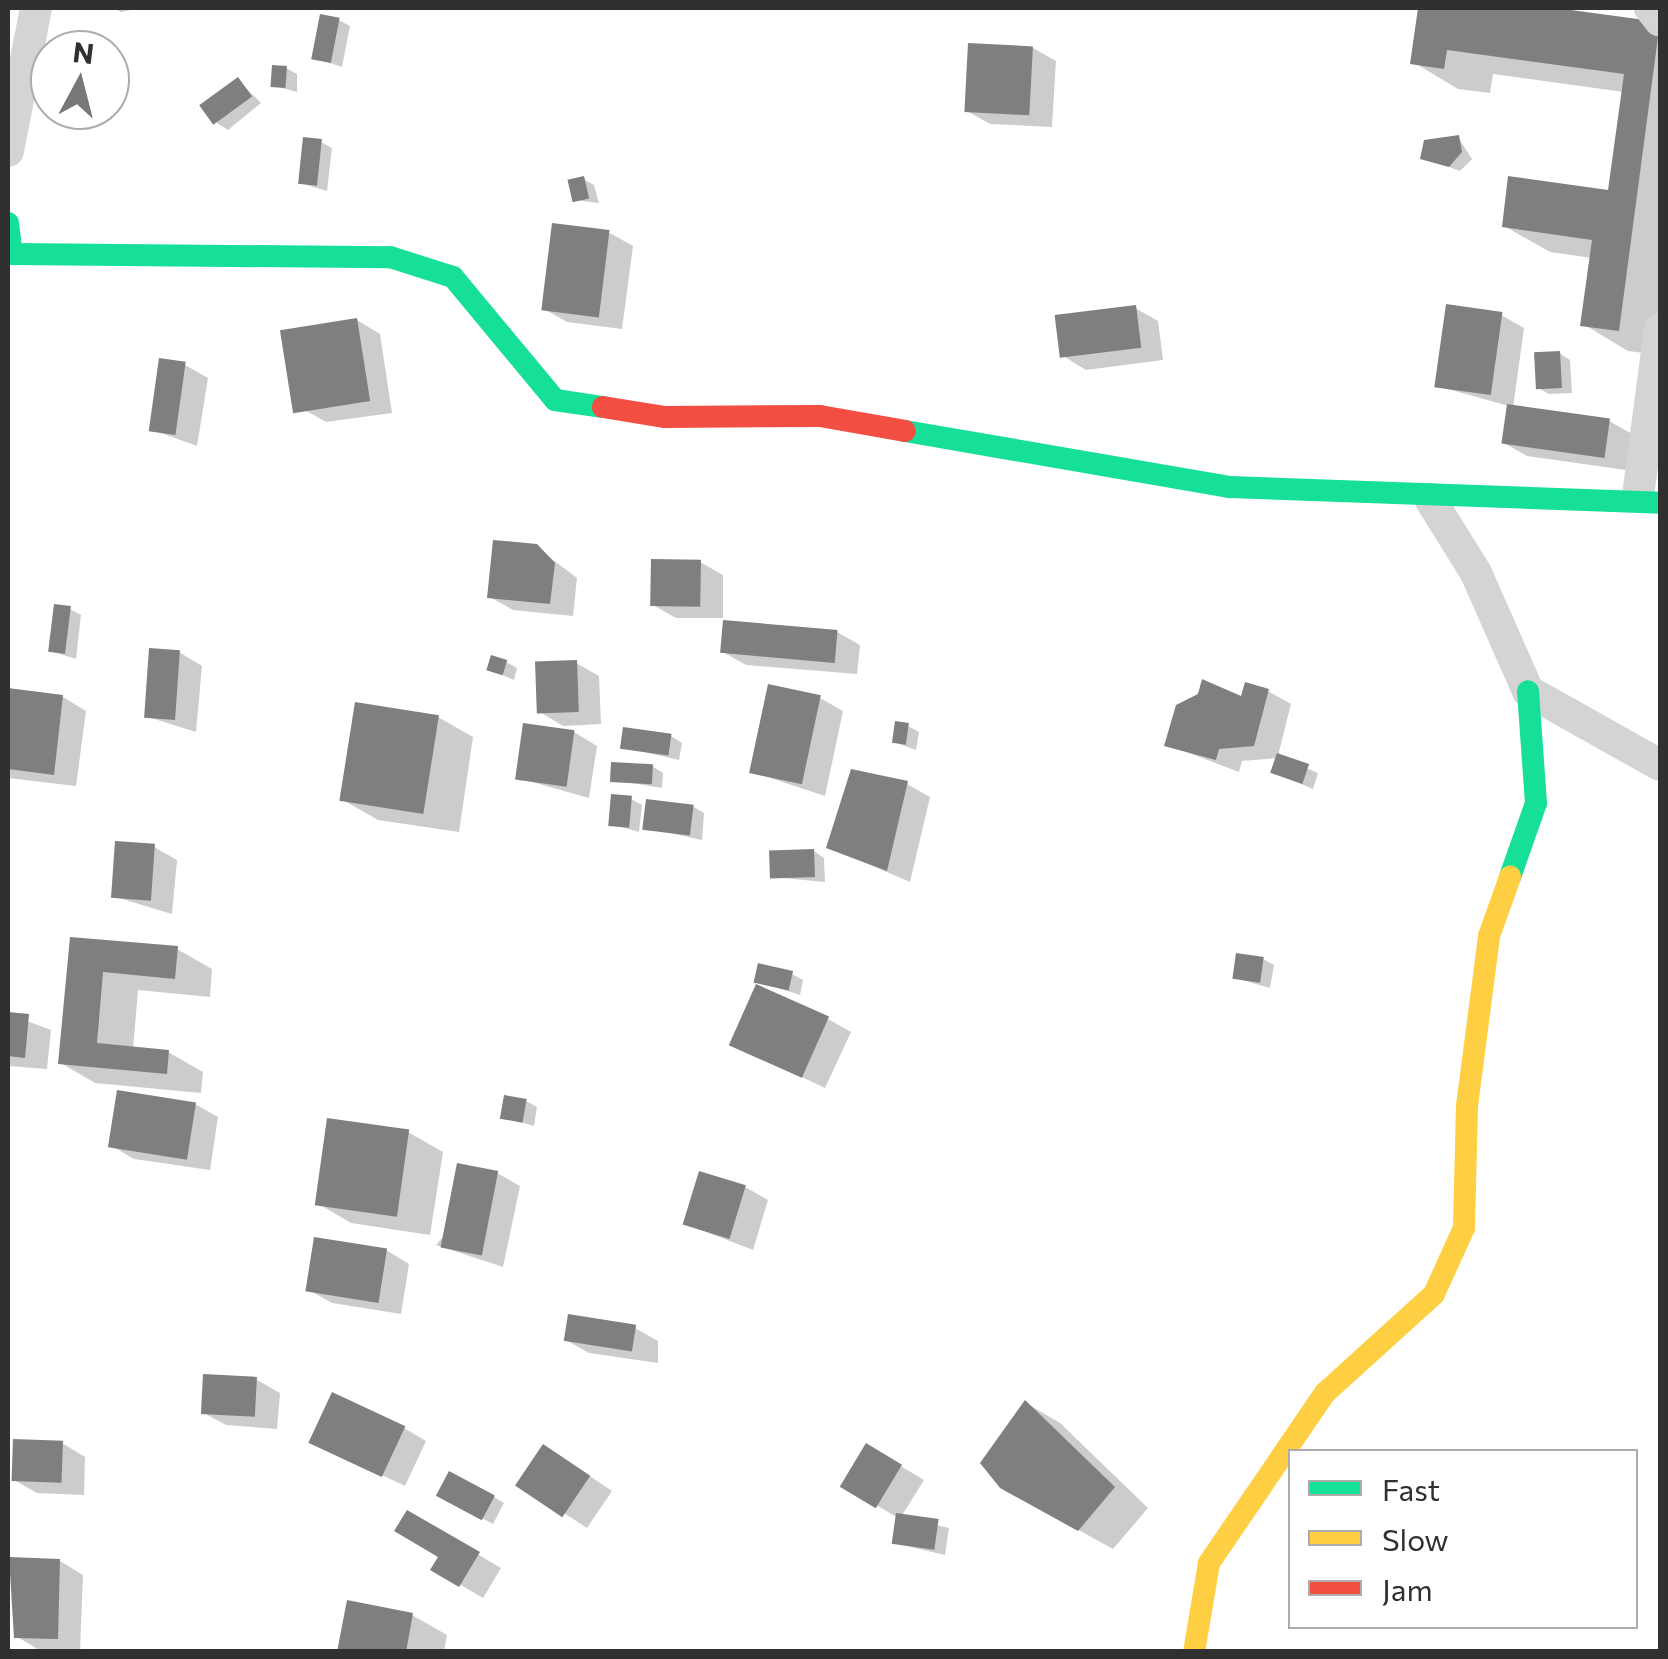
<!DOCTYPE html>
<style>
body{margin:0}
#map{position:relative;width:1668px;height:1659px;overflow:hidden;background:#fff;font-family:Commissioner,sans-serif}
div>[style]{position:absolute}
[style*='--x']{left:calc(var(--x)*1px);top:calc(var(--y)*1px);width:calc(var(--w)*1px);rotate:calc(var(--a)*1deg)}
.shadow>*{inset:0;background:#0003}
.building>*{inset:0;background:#7f7f7f;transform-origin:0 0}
.street>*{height:32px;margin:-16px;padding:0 16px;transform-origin:16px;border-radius:16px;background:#d4d4d4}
.fast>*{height:22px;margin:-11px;padding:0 11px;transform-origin:11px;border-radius:11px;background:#16e098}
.slow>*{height:22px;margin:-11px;padding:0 11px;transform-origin:11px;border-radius:11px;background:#ffcf43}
.jam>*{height:22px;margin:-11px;padding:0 11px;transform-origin:11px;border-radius:11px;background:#f24e42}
span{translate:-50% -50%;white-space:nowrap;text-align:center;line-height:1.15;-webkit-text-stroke:10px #fff;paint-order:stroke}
.frame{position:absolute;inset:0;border:10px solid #303030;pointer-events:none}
.legend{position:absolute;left:1288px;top:1449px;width:350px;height:180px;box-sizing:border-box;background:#fff;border:2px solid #acacac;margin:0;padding:12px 18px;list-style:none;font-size:30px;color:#303030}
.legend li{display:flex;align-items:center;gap:20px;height:50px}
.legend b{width:50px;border:2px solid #acacac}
.north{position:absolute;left:30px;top:30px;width:100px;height:100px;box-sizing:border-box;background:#fff;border:2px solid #acacac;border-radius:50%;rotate:7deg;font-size:28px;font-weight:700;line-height:40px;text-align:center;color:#303030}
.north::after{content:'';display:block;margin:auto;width:35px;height:45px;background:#787878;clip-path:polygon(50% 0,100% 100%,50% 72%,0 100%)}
</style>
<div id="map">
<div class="shadow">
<i style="clip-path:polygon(113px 8px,130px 8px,131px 10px,121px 12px)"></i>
<i style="clip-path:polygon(1420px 8px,1537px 8px,1660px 24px,1660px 355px,1628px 351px,1583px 324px,1592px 258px,1550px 252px,1504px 226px,1610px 193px,1624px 92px,1493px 74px,1490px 93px,1458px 89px,1413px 62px)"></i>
<i style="clip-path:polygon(339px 20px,350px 26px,342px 67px,315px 58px)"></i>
<i style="clip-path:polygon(1033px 48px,1056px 61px,1052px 127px,990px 124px,967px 111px)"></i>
<i style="clip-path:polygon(286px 68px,297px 74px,297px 92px,275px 86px)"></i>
<i style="clip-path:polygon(238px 80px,261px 103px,228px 130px,217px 123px)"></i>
<i style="clip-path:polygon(1458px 137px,1472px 159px,1460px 171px,1423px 158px)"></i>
<i style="clip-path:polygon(321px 142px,332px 148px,327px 191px,300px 183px)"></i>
<i style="clip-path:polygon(583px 179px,594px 185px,599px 203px,574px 200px)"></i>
<i style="clip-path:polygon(610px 233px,633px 246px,622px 329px,567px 322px,544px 309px)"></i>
<i style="clip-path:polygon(1135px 308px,1158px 321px,1163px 360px,1086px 370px,1063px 356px)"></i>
<i style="clip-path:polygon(1501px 315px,1524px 328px,1513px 408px,1609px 421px,1632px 434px,1626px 470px,1527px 456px,1504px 443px,1509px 406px,1437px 386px)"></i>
<i style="clip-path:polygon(357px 320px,380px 334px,392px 413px,326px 422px,303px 409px)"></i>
<i style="clip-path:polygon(1559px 353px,1570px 360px,1572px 393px,1549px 394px,1538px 388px)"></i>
<i style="clip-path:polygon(185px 365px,208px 378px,197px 446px,150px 429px)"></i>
<i style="clip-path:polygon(536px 547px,577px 578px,573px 616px,513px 610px,490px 597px)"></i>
<i style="clip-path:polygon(700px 562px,723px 575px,723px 618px,676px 618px,653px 605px)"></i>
<i style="clip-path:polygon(70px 609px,81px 615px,76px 659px,50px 651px)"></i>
<i style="clip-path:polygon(837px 632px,860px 645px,857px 674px,746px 665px,723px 652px)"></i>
<i style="clip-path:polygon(179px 652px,202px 666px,196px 732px,145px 716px)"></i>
<i style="clip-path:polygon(506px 662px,517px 668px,514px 680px,490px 670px)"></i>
<i style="clip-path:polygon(576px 663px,599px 676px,601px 724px,563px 726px,540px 712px)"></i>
<i style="clip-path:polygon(1204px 682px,1243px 699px,1268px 691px,1291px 704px,1278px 756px,1318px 773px,1313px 789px,1273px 772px,1277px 758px,1242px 761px,1239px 772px,1168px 745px)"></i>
<i style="clip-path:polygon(8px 691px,63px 697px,86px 711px,76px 786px,8px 778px)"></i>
<i style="clip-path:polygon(820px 698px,843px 711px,825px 796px,752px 772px)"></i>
<i style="clip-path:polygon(438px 717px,473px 737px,459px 832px,378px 820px,343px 800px)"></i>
<i style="clip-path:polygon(908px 726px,919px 732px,916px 750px,894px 742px)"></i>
<i style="clip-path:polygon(574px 732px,597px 746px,589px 798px,518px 778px)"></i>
<i style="clip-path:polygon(671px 736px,682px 743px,679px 760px,622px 747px)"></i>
<i style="clip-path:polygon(652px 766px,663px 773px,662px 788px,613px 780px)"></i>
<i style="clip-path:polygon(907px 784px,930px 797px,910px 882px,829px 847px)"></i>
<i style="clip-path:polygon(631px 799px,642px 805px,639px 832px,611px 824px)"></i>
<i style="clip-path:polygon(694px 807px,704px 813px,702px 840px,646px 828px)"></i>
<i style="clip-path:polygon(154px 847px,177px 860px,172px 914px,112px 896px)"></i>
<i style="clip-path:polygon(814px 851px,824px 858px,825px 882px,772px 877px)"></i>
<i style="clip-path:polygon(72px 940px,177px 949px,212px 969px,210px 997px,138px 990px,133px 1049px,168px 1052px,203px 1072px,201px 1093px,95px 1083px,61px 1063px)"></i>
<i style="clip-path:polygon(1263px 959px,1274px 965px,1270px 988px,1235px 978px)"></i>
<i style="clip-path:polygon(792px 974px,803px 980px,800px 995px,757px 981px)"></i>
<i style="clip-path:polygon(8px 1014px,51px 1030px,47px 1069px,8px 1066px)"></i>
<i style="clip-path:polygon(828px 1019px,851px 1032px,825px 1088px,732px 1044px)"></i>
<i style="clip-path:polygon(526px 1101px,537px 1107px,534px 1126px,503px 1117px)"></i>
<i style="clip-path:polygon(195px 1104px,218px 1117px,210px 1170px,134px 1159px,112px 1146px)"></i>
<i style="clip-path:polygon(408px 1132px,443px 1152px,430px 1235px,351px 1223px,317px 1203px)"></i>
<i style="clip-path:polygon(497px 1173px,520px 1186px,503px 1267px,436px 1245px)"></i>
<i style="clip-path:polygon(745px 1187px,768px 1200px,753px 1250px,686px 1224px)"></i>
<i style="clip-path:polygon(386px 1250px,409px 1264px,401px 1314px,332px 1303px,309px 1290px)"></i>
<i style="clip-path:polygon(635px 1328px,658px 1341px,658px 1363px,589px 1353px,566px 1340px)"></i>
<i style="clip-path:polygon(257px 1380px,280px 1393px,277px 1429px,226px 1425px,202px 1412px)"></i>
<i style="clip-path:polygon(1026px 1403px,1060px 1423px,1148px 1508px,1113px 1549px,1037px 1507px)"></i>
<i style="clip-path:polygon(404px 1428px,426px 1441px,405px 1486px,312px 1442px)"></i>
<i style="clip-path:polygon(62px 1443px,85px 1457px,84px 1495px,37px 1493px,14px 1480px)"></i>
<i style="clip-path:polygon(867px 1446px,924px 1480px,901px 1517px,949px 1528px,945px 1555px,894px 1543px,898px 1518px,843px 1485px)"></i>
<i style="clip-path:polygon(566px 1460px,612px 1491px,587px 1528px,519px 1484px)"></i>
<i style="clip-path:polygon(439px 1495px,494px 1497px,504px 1503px,493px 1524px)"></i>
<i style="clip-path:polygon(408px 1513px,501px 1568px,483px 1598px,434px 1569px,442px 1556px)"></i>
<i style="clip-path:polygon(60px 1561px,83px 1575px,80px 1651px,39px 1650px,16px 1636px)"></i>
<i style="clip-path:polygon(412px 1615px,447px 1635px,444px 1652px,340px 1652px)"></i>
</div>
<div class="building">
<i style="clip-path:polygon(1418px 8px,1556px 8px,1660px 22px,1619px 331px,1580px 326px,1592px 240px,1502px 227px,1508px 176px,1608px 190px,1624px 74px,1447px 50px,1444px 69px,1410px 64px)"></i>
<i style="left:320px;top:14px;width:20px;height:46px;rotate:11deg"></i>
<i style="left:968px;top:43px;width:65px;height:69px;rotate:3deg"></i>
<i style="left:272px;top:65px;width:15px;height:22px;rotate:4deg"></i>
<i style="left:238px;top:77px;width:24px;height:48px;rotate:54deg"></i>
<i style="clip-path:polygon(1459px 135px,1462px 152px,1449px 167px,1420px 159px,1424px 140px)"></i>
<i style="left:303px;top:137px;width:19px;height:47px;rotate:6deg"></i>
<i style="left:584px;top:176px;width:23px;height:17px;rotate:77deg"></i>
<i style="left:552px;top:223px;width:58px;height:88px;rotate:7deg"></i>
<i style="left:1446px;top:304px;width:57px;height:84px;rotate:8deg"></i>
<i style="left:1136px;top:305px;width:43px;height:82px;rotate:83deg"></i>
<i style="left:357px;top:318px;width:84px;height:78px;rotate:81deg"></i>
<i style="left:1560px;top:351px;width:37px;height:26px;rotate:87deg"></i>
<i style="left:159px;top:358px;width:27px;height:74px;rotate:8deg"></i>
<i style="left:1507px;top:404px;width:104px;height:40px;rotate:8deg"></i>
<i style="clip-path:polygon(493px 540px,537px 544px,555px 563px,550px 604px,487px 598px)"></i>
<i style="left:651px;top:559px;width:50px;height:47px;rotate:1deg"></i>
<i style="left:54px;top:604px;width:17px;height:48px;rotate:7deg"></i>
<i style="left:723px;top:620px;width:115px;height:33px;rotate:5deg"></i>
<i style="left:149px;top:648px;width:31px;height:70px;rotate:4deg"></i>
<i style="left:491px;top:655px;width:17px;height:16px;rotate:17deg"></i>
<i style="left:577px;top:660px;width:52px;height:42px;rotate:88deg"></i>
<i style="clip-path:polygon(1202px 679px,1241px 696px,1245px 682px,1269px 689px,1254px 746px,1219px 749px,1216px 760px,1164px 746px,1176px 705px,1198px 694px)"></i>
<i style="left:768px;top:684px;width:54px;height:91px;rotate:12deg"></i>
<i style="clip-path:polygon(8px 688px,63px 695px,54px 775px,8px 769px)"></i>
<i style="left:355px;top:702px;width:85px;height:100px;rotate:9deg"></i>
<i style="left:895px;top:721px;width:14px;height:22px;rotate:8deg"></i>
<i style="left:523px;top:723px;width:52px;height:57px;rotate:8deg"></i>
<i style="left:623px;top:727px;width:49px;height:22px;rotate:8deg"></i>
<i style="left:1277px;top:753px;width:34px;height:21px;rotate:19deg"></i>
<i style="left:611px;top:762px;width:42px;height:20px;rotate:3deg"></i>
<i style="clip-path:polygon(851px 769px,908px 781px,887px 871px,826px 848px)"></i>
<i style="left:611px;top:794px;width:21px;height:32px;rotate:5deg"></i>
<i style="left:646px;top:799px;width:48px;height:31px;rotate:7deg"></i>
<i style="left:115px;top:841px;width:40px;height:57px;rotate:4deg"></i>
<i style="left:814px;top:849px;width:28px;height:45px;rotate:88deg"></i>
<i style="clip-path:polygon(70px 937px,178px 946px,175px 979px,103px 972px,97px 1043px,169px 1050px,167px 1074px,58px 1064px)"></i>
<i style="left:1236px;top:953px;width:28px;height:26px;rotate:8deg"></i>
<i style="left:758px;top:963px;width:36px;height:20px;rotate:13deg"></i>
<i style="left:756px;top:984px;width:80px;height:67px;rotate:24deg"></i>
<i style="clip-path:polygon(8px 1012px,29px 1014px,25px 1058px,8px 1056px)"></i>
<i style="left:117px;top:1090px;width:80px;height:58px;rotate:9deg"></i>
<i style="left:504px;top:1095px;width:23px;height:24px;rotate:10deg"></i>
<i style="left:327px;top:1118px;width:83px;height:88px;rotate:8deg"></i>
<i style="left:457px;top:1163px;width:42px;height:86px;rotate:11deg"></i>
<i style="left:699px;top:1171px;width:49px;height:56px;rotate:17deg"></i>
<i style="left:314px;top:1237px;width:74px;height:55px;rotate:9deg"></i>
<i style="left:568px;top:1314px;width:69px;height:27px;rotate:9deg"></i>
<i style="left:203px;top:1374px;width:54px;height:40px;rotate:3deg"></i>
<i style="left:332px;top:1392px;width:81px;height:56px;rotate:25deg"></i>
<i style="clip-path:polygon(1025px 1400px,1115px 1487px,1078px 1531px,1000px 1488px,980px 1463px)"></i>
<i style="left:13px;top:1439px;width:50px;height:42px;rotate:2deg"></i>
<i style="left:866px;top:1443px;width:42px;height:51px;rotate:31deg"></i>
<i style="left:543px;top:1444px;width:57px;height:50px;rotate:34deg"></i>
<i style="left:449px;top:1471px;width:52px;height:28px;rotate:28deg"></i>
<i style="clip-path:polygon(407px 1510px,480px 1552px,459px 1587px,430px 1570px,438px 1557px,394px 1531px)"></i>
<i style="left:896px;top:1513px;width:43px;height:31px;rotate:8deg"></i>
<i style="clip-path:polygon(9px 1557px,60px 1559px,58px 1639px,14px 1638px)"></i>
<i style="clip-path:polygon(347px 1600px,413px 1613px,406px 1652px,337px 1652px)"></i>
</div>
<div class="street">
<i style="--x:1650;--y:8;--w:16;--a:52"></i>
<i style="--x:8;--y:151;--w:146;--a:-78.9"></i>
<i style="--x:1638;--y:496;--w:169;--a:-82.5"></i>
<i style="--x:1430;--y:499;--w:87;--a:58.1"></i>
<i style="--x:1476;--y:573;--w:129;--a:66.2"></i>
<i style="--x:1528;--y:691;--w:151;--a:29.3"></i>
</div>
<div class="fast">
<i style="--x:8;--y:223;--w:31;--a:83"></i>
<i style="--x:12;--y:254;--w:378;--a:0.5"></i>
<i style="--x:390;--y:257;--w:66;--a:17.6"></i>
<i style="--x:453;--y:277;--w:160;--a:50.3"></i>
<i style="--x:555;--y:400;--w:49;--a:8.3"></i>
<i style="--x:905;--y:431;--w:330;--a:9.8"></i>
<i style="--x:1230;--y:487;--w:430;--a:2.1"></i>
<i style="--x:1510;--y:877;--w:78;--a:-70.6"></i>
<i style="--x:1536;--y:803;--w:112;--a:-94.1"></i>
</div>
<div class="slow">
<i style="--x:1194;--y:1652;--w:90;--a:-80.4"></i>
<i style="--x:1209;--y:1563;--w:206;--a:-55.7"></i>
<i style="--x:1325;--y:1393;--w:147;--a:-42.2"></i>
<i style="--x:1434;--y:1294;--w:72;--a:-65.6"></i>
<i style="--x:1464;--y:1228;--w:122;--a:-88.6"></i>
<i style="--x:1467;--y:1106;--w:171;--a:-82.6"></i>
<i style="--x:1489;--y:936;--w:63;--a:-70.4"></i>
</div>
<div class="jam">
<i style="--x:603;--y:407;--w:63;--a:9.2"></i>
<i style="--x:665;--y:417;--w:155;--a:-0.4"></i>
<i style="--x:820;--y:416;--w:86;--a:10"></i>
</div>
<div class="frame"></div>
<ul class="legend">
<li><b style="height:12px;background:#16e098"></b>Fast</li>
<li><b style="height:12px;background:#ffcf43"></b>Slow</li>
<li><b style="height:12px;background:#f24e42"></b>Jam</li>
</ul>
<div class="north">N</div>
</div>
